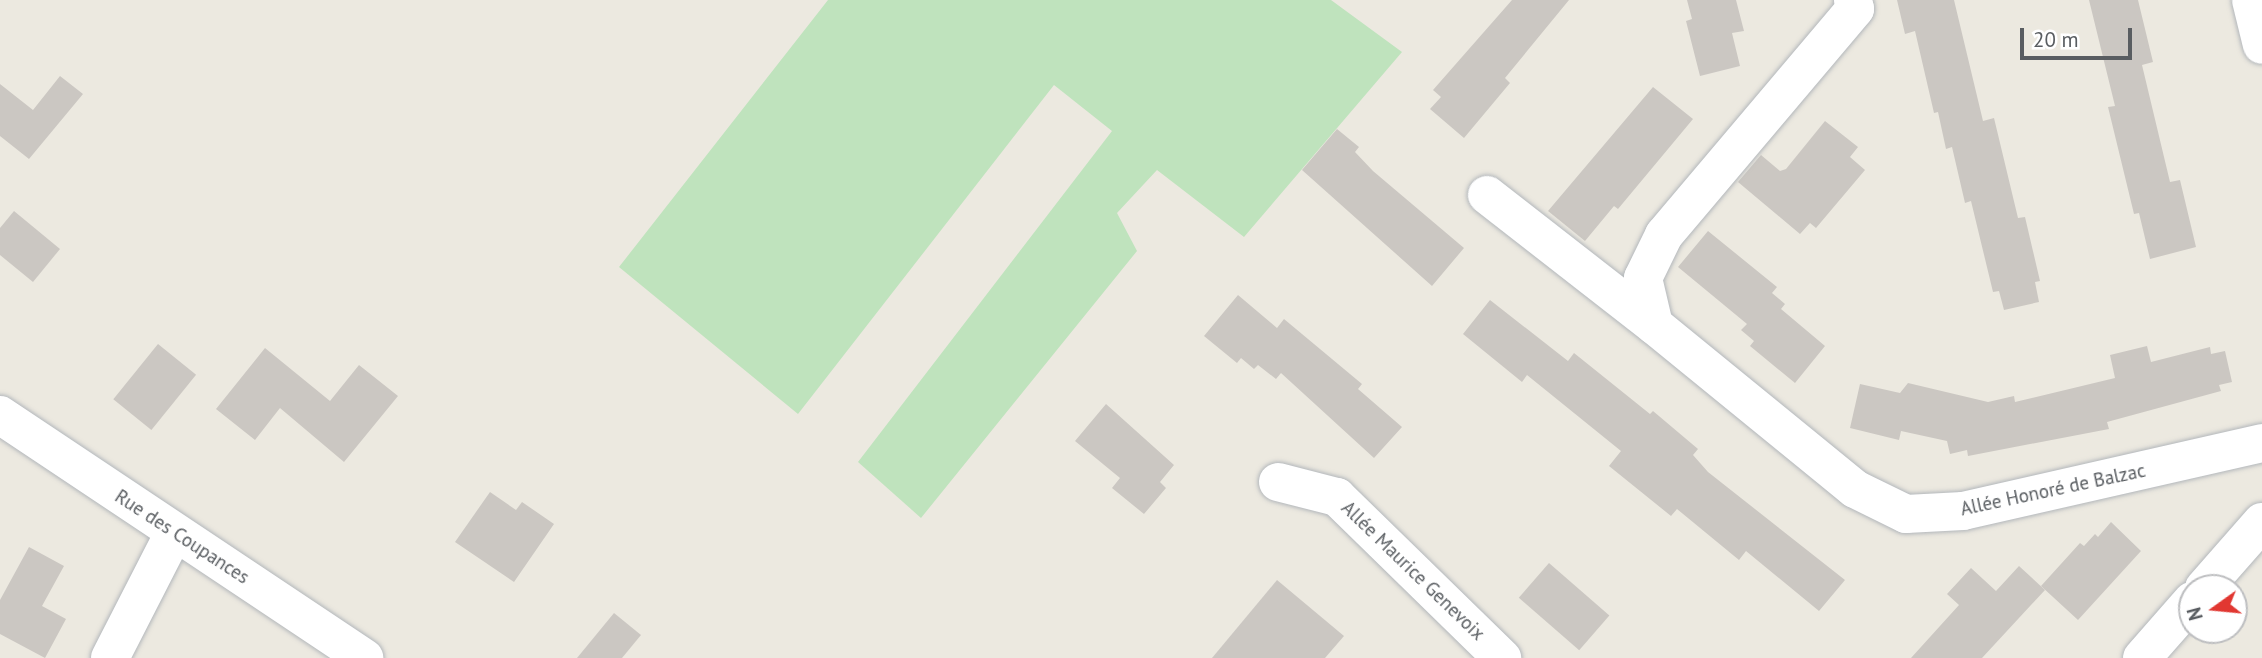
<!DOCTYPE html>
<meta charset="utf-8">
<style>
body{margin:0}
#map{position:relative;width:2262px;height:658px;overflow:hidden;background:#ece9e0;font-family:"PT Sans",sans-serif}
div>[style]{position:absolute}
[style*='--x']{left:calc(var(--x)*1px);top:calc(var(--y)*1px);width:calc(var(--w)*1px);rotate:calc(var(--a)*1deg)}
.green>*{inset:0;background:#bfe3bd}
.building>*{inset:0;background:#cbc7c2;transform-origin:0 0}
.roads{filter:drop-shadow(0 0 2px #b3b7bb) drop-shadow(0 0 2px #b3b7bb)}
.minor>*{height:38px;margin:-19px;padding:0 19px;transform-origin:19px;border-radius:19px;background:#fff}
span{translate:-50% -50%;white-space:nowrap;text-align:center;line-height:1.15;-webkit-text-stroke:6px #fff;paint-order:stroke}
.street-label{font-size:19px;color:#595d61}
.north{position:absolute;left:2178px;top:574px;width:70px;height:70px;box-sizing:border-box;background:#fff;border:2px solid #bdbec0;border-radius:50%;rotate:255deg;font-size:19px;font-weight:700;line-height:28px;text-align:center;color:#595d61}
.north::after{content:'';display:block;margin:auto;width:24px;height:32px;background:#e13731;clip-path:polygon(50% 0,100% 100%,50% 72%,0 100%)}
.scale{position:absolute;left:2020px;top:28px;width:112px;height:32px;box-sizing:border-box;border:4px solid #595d61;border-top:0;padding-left:9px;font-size:21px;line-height:24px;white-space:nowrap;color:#595d61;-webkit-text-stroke:5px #fff;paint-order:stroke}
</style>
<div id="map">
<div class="green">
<i style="clip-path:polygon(828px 0,1331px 0,1402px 52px,1244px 237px,1157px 170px,1117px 213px,1137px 251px,921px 518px,858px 462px,1112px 131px,1054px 85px,798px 414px,619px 267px)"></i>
</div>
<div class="building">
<i style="clip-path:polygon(1512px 0,1569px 0,1505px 78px,1510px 83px,1464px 138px,1430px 109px,1441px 97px,1433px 90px)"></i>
<i style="clip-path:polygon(1687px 0,1736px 0,1744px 31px,1732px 33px,1740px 66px,1700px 76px,1686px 21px,1692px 19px)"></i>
<i style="clip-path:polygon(1897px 0,1954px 0,1983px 121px,1994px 118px,2018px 218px,2025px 217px,2040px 281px,2035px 282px,2039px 302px,2004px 310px,1999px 291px,1993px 292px,1971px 201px,1965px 203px,1952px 147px,1946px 149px,1938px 112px,1934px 113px,1915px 31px,1905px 34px)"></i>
<i style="clip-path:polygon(2089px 0,2138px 0,2153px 62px,2142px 65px,2170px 182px,2180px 180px,2196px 247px,2150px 259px,2139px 213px,2134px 214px,2108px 107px,2115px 106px)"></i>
<i style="clip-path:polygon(60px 76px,83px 94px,29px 159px,0 136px,0 84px,33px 110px)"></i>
<i style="clip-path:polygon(1653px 87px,1693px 119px,1618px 209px,1614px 206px,1585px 241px,1548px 211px)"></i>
<i style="clip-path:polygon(1825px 121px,1858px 147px,1850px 157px,1865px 170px,1816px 228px,1810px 223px,1800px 234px,1738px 182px,1761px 155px,1780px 171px,1786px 169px)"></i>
<i style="clip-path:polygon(1337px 129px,1359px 147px,1355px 152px,1373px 171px,1464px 248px,1432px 286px,1302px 170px)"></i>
<i style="clip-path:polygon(14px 211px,60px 249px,33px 282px,0 255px,0 228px)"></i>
<i style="clip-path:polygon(1708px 231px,1777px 287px,1772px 293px,1785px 304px,1781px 309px,1825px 346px,1795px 383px,1750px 346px,1754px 341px,1741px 330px,1747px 324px,1678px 267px)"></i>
<i style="clip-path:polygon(1238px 295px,1277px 328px,1284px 319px,1362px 384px,1358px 389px,1402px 427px,1374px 458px,1281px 373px,1276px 379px,1258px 365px,1254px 369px,1241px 358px,1237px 363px,1204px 336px)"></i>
<i style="clip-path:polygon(1490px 300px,1568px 361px,1574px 353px,1650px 414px,1653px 411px,1698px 449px,1693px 455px,1708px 472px,1845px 580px,1819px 611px,1746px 551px,1739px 560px,1677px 509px,1671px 516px,1609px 466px,1621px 451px,1527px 375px,1522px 382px,1463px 334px)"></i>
<i style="left:158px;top:344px;width:49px;height:71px;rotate:39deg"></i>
<i style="clip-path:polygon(2147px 346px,2151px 362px,2210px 347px,2211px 354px,2225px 351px,2232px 382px,2219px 385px,2221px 391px,2107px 422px,2109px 429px,1968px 456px,1967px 450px,1950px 454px,1947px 441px,1901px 431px,1899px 440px,1850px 428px,1860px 384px,1900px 393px,1908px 383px,1988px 402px,2014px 396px,2015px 402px,2115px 378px,2110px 355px)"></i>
<i style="clip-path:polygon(265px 348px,330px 401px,359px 365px,398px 396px,344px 462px,280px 408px,255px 440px,216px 409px)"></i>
<i style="clip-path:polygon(1106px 404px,1174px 465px,1160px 482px,1166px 488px,1144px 514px,1112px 488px,1120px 478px,1075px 441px)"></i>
<i style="clip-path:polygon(490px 492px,516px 510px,522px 502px,554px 524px,514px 582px,455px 542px)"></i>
<i style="clip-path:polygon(2111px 522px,2141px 551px,2078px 620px,2041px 586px,2080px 543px,2084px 546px,2095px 534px,2098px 537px)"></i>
<i style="clip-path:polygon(29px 547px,64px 566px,42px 606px,66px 619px,45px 658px,0 634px,0 600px)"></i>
<i style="left:1549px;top:563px;width:80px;height:46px;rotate:41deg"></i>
<i style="clip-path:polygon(2019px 566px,2045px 590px,1982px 658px,1911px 658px,1959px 605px,1947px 594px,1971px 568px,1996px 591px)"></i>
<i style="clip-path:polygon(1277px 580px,1344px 636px,1325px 658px,1212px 658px)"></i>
<i style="clip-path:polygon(614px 613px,641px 635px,622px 658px,577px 658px)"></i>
</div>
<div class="roads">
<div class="minor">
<i style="--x:1853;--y:0;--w:9;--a:77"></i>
<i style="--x:1855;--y:9;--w:296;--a:130.2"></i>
<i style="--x:1664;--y:235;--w:48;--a:116"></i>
<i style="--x:1643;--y:278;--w:48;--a:76.8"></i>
<i style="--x:1654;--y:325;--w:259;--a:39.2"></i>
<i style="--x:1855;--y:489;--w:57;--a:26.1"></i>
<i style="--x:1906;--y:514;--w:57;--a:-3"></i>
<i style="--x:1963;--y:511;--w:307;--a:-12.8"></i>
<i style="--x:2251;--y:0;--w:46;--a:76.3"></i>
<i style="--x:1487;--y:195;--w:212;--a:37.9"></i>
<i style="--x:0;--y:415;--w:438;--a:33.7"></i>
<i style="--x:1278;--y:482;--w:61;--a:14.3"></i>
<i style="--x:1337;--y:497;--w:231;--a:44.3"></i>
<i style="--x:2204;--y:588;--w:88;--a:-48.7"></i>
<i style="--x:110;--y:658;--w:140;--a:-62.9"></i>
<i style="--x:2142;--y:658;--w:76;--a:-48.7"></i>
</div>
</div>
<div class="street-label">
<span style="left:2053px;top:490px;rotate:-12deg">Allée Honoré de Balzac</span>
<span style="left:182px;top:537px;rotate:33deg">Rue des Coupances</span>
<span style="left:1413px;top:571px;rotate:44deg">Allée Maurice Genevoix</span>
</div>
<div class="north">N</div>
<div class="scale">20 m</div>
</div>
